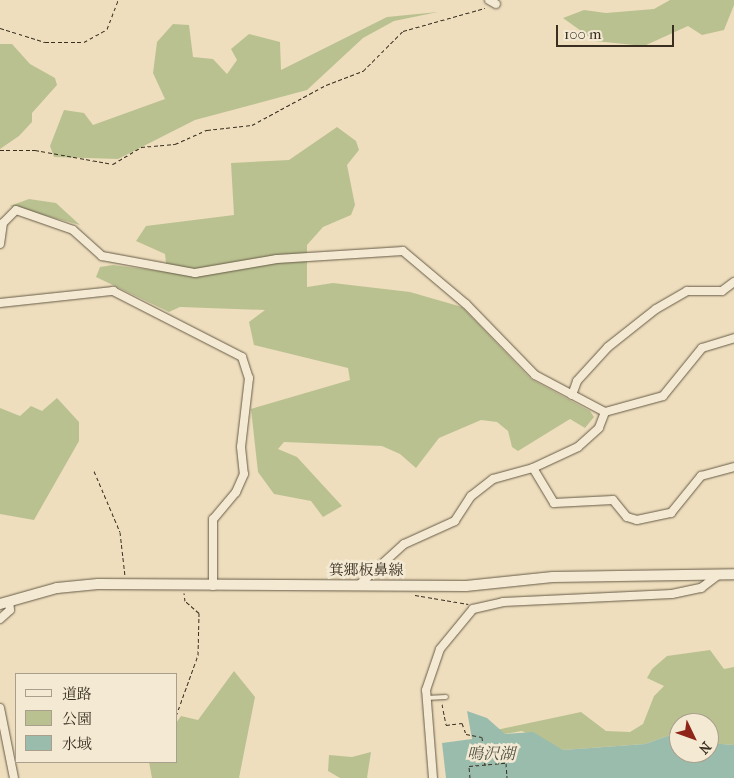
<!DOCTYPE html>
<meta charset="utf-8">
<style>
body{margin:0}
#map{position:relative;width:734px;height:778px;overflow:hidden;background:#eedebd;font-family:"IM FELL French Canon","Noto Serif JP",serif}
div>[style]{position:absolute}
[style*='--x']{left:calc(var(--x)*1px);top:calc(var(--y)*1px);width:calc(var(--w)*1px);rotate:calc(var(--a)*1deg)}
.green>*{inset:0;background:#bac190}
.water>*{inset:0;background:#9abcad}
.path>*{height:1px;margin-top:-0.5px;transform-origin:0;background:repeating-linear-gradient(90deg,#392f20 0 4px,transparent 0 6.5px)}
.roads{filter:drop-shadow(0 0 1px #665b47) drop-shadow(0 0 1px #665b47)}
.lane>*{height:4px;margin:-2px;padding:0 2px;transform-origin:2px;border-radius:2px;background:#f4ead4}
.street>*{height:8px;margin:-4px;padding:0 4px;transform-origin:4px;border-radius:4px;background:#f4ead4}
.secondary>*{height:10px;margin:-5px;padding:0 5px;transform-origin:5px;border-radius:5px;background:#f4ead4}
span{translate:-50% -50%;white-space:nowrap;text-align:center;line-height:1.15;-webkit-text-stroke:5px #f4ead4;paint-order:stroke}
.street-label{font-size:15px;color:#392f20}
.water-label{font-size:16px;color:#515243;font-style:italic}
.legend{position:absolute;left:15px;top:673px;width:162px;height:90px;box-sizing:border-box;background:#f4ead4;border:1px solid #a99f8c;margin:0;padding:6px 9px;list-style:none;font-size:15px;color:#392f20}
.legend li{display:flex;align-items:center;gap:10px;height:25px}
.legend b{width:25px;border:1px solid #a99f8c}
.north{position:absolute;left:669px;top:713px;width:50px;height:50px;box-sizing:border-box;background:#f4ead4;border:1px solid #a99f8c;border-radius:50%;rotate:132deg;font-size:14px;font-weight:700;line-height:20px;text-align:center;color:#392f20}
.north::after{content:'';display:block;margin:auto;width:18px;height:22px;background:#8f2418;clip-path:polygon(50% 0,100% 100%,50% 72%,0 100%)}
.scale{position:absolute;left:556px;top:25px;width:118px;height:22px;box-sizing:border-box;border:2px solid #392f20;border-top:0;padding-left:6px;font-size:15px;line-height:18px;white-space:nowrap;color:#392f20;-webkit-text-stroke:4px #f4ead4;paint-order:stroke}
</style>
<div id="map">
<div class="green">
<i style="clip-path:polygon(670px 0,734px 0,734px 5px,724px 30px,702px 35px,688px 26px,644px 46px,595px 41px,563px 18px,584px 10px,606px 13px,654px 9px)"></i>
<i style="clip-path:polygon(438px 12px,394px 21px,363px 38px,307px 90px,195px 120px,118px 159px,54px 157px,50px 146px,64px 110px,84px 113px,93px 125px,165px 99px,153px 73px,157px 42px,173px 24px,189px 25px,193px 57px,213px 59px,227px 74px,237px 60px,231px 49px,249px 34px,280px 42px,281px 70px,387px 17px)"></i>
<i style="clip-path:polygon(0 44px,12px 44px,30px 64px,55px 78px,57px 85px,32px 113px,32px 122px,19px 136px,0 149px)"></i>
<i style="clip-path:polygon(337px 127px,356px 141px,359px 150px,347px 165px,355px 205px,351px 215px,323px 227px,307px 245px,307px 287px,333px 283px,410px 292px,462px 307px,531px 379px,590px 411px,594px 417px,585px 428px,570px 419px,518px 451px,512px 447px,508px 431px,497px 422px,481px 420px,439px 438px,416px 468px,400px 454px,382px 446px,284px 442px,278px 449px,297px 457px,342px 506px,323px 517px,311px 501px,274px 494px,258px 472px,251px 409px,350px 380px,348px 368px,254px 345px,249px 322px,265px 310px,180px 307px,169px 312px,96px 277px,100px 267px,113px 265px,167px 272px,165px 254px,136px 241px,146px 226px,234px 215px,231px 163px,289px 160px)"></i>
<i style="clip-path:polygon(29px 199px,56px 203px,80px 225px,10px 206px)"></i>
<i style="clip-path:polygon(57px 398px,79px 422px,79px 441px,34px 520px,0 514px,0 408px,20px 416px,31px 406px,42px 411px)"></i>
<i style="clip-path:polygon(710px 650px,724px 669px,734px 667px,734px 745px,709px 743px,709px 723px,679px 723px,679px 732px,645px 744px,563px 750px,522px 731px,505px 734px,496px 730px,581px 712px,606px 731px,630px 732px,643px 724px,654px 696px,664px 686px,647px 678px,652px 669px,667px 656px)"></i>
<i style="clip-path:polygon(234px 671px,255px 697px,239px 778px,152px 778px,149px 762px,176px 762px,176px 723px,181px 716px,198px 720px)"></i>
<i style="clip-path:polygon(371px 752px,367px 778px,340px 778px,328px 771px,329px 755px,352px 757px)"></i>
</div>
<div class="water">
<i style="clip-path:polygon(467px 711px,487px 718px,505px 734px,533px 732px,563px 750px,645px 744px,679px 732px,679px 753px,709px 753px,709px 743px,734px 745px,734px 778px,446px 778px,442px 743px,472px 739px)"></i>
</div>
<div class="path">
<i style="--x:0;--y:28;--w:47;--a:17.3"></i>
<i style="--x:45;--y:42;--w:39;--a:0"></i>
<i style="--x:84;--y:42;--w:26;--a:-29"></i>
<i style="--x:107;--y:29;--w:31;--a:-69"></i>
<i style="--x:0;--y:150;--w:35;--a:0"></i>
<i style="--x:35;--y:150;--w:79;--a:10.2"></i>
<i style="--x:113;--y:164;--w:33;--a:-31"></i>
<i style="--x:141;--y:147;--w:34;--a:-5"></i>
<i style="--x:175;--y:144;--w:35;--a:-24"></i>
<i style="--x:207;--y:130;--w:45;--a:-6.3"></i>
<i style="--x:252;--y:125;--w:84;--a:-28.4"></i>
<i style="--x:326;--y:85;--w:40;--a:-21"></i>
<i style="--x:363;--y:71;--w:57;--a:-45"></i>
<i style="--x:403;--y:31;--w:85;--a:-15.7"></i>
<i style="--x:94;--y:471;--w:66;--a:66.9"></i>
<i style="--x:120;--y:532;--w:44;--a:83.5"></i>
<i style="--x:415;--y:595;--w:54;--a:9.6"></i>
<i style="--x:442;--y:704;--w:21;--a:79"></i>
<i style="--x:446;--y:725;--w:16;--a:-7"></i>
<i style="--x:462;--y:723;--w:12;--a:70"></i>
<i style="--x:466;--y:734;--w:16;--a:11"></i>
<i style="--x:482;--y:737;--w:28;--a:84"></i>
<i style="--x:176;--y:716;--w:65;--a:-70.2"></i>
<i style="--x:198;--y:655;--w:42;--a:-88.6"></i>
<i style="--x:199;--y:613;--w:18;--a:-139"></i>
<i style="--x:185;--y:601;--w:8;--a:-97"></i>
<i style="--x:470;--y:778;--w:12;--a:-95"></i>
<i style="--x:469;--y:766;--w:37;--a:-5"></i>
<i style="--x:506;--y:763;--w:15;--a:86"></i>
</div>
<div class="roads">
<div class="lane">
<i style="--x:426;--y:698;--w:20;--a:-3"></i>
</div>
<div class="street">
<i style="--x:489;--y:0;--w:8;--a:30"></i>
<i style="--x:0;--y:244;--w:21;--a:-82"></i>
<i style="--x:3;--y:223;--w:18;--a:-45"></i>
<i style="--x:16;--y:210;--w:60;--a:19.3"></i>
<i style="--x:73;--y:230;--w:39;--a:42"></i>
<i style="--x:102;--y:256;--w:95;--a:10.4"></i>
<i style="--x:195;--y:273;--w:83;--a:-9.7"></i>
<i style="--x:277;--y:259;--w:126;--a:-3.6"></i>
<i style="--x:403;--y:251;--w:82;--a:40.1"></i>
<i style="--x:466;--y:304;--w:99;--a:45.8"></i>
<i style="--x:535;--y:375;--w:79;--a:27.9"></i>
<i style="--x:605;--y:412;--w:17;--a:111"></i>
<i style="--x:599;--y:428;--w:28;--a:138"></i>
<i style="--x:578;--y:447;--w:50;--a:155"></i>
<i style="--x:533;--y:468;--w:41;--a:164.6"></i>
<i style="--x:493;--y:479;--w:28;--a:142"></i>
<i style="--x:471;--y:496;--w:30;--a:123"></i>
<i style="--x:455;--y:521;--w:56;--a:155.7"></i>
<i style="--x:404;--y:544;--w:62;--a:137.6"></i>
<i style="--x:0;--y:303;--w:114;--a:-6.1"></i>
<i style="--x:113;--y:291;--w:145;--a:27.1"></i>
<i style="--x:242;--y:357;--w:22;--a:72"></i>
<i style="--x:249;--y:378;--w:69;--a:96.6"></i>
<i style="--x:241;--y:447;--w:27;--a:84"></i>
<i style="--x:244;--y:474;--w:20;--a:114"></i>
<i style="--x:236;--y:492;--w:35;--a:130"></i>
<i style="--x:213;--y:519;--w:67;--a:90"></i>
<i style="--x:572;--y:395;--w:15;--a:-70"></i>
<i style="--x:577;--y:381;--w:46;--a:-47.6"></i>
<i style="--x:608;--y:347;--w:61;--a:-38.4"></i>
<i style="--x:656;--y:309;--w:36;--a:-30"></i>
<i style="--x:687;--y:291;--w:35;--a:0"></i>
<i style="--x:722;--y:291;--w:15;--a:-37"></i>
<i style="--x:605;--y:412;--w:60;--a:-15.4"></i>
<i style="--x:663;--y:396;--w:62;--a:-50.9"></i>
<i style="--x:702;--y:348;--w:34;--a:-17"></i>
<i style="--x:533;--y:468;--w:41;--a:59"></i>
<i style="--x:554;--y:503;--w:59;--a:-2.9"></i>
<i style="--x:613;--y:500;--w:22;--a:51"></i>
<i style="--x:627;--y:517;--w:10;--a:17"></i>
<i style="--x:637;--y:520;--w:35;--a:-12"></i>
<i style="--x:671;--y:513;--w:48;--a:-51"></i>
<i style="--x:701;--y:476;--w:34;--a:-15"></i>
<i style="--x:0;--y:619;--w:13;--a:-42"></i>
<i style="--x:10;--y:610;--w:9;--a:-96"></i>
<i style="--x:0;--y:708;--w:71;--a:78.7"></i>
<i style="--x:433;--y:778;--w:88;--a:-94.5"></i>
<i style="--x:426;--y:690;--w:43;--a:-71.1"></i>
<i style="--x:440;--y:649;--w:52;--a:-50.5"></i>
<i style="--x:473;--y:609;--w:31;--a:-13"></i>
<i style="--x:503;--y:602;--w:169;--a:-2.7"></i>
<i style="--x:672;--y:594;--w:30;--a:-12"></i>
<i style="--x:701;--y:588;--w:21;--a:-37"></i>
</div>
<div class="secondary">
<i style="--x:0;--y:604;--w:59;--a:-15.7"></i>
<i style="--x:57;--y:588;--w:41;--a:-5.6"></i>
<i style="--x:98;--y:584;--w:368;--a:0.3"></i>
<i style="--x:466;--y:586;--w:87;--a:-5.9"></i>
<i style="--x:553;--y:577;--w:181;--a:-0.9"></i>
</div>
</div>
<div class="street-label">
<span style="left:366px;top:571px">箕郷板鼻線</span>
</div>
<div class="water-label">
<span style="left:491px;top:754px">鳴沢湖</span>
</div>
<ul class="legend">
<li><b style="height:6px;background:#f4ead4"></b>道路</li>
<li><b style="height:14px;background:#bac190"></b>公園</li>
<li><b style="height:14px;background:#9abcad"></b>水域</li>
</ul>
<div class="north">N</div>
<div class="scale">100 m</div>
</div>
